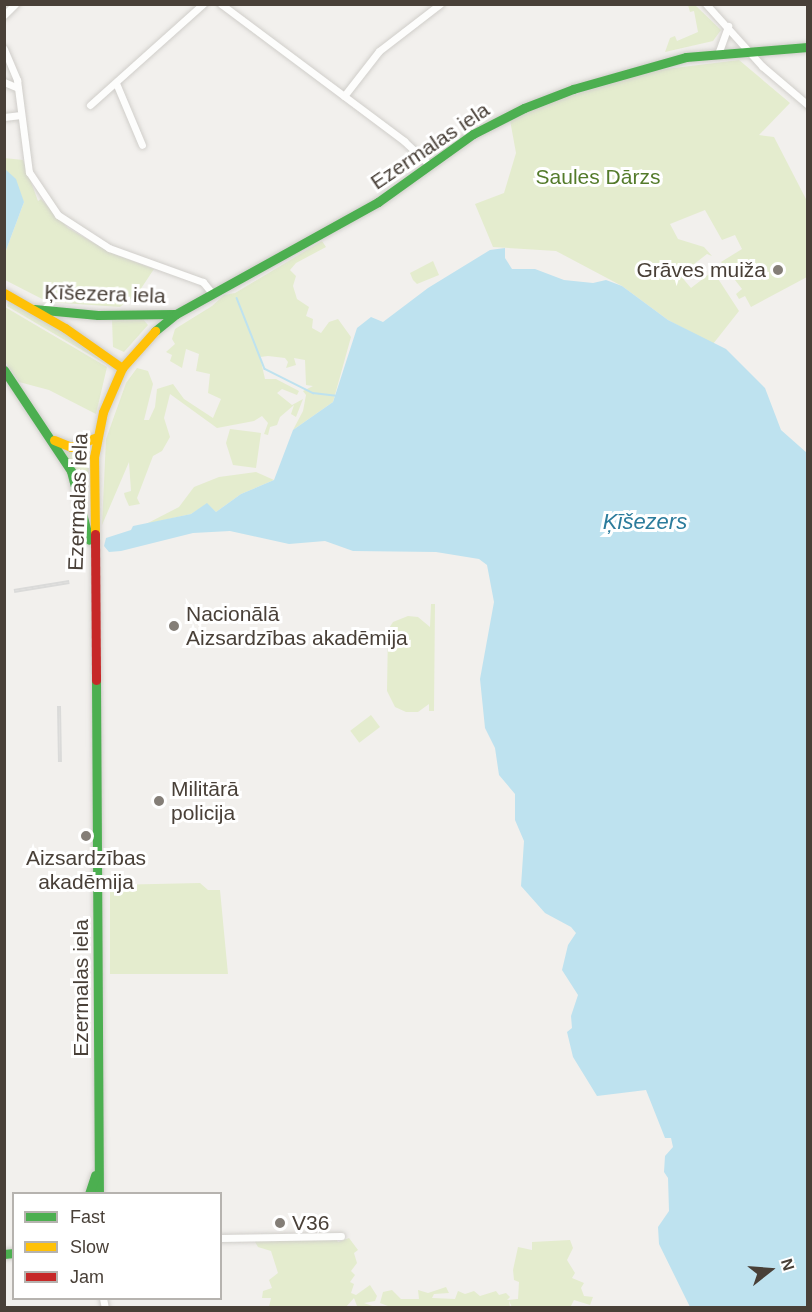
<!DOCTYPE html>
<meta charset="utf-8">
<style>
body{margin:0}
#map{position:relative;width:812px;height:1312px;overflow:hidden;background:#f2f0ed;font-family:Arial,sans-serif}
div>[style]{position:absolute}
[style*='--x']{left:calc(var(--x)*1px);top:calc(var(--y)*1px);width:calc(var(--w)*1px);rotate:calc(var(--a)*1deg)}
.green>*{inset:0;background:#e4ecce;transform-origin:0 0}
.water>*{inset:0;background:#bee2ef}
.stream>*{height:1.5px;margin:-0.75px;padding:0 0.75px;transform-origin:0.75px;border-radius:0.75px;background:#bee2ef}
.roads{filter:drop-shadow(0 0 2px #d0ceca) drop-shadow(0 0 2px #d0ceca)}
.street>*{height:7px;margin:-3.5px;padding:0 3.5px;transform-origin:3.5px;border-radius:3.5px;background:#fdfdfc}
.fast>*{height:9px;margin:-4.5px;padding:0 4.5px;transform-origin:4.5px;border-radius:4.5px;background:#4caf50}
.slow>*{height:9px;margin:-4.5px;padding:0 4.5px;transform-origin:4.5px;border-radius:4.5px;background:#ffc107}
.jam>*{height:9px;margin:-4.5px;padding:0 4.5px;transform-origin:4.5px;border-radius:4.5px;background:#c62828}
.rail>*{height:4px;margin-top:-2px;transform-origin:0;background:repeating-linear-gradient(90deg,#fff 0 4.5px,#dadad9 0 9px);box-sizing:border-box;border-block:2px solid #dadad9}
.dots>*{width:16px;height:16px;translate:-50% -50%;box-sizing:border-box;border:3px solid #fff;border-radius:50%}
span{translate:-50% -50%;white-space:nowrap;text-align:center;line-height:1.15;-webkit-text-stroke:6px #fff;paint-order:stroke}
.street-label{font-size:21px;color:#494038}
.park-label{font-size:21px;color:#547b2b}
.poi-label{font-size:21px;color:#494038}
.right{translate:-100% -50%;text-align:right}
.left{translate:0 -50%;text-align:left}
.water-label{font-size:22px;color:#2c7c9c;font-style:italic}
.frame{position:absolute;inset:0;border:6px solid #494038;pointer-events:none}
.legend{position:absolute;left:12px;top:1192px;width:210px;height:108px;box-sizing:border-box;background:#fff;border:2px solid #b6b3af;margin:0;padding:8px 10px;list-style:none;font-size:18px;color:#494038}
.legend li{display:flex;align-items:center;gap:12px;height:30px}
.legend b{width:30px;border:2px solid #b6b3af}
.north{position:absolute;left:740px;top:1240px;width:60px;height:60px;-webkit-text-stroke:4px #fff;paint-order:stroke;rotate:73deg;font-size:16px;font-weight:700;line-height:24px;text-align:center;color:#494038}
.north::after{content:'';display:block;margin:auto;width:21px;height:27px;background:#494038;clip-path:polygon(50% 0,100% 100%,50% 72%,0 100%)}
</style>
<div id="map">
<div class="green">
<i style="clip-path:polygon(688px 5px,695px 5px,721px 30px,713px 41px,665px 52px,670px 38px,675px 36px,677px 41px,698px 32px,694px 11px,690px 12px)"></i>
<i style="clip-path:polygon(739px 60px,790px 103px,759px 135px,774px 137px,807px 201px,807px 277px,751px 307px,745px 296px,739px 299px,736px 294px,742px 289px,721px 262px,742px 249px,735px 235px,722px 240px,705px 210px,670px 224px,678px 239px,704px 247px,712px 256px,707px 254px,680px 275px,691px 288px,713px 271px,739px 311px,713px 344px,668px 320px,622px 286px,556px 251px,493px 247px,475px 204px,504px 193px,516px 153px,510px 120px,546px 103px,658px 70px)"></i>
<i style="clip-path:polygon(4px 158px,23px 160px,38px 201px,41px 199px,68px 228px,111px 253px,154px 269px,138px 293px,120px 307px,48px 302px,5px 280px,5px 253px,24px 202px,5px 169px)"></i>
<i style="clip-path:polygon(322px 241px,326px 247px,296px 263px,290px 270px,296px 276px,293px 286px,297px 299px,309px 307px,306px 316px,313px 319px,312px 328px,321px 333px,329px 322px,338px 319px,351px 337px,333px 402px,293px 430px,303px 411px,306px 395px,303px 391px,313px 386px,306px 385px,305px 360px,294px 358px,296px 365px,286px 368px,288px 362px,285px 358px,268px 356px,260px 357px,265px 379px,276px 379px,299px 391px,297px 395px,282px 389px,277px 393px,292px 405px,303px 399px,296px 417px,291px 414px,294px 405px,280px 417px,277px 425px,270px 427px,268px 435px,264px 434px,268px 423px,262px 416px,254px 421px,217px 428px,170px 394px,164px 418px,170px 437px,162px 451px,153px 456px,137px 498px,140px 504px,129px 506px,125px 497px,124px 493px,131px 491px,129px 462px,102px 525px,106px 439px,126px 383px,137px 368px,148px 371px,153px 384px,144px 420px,149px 420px,155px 407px,157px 389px,173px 384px,184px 399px,213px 418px,221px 399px,208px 393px,210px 374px,196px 371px,199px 354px,186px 349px,182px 368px,170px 361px,172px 355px,166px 352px,175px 344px,172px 339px,175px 329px,212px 306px,224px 295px,235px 293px)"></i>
<i style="clip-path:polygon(433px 261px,439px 275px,417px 284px,413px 280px,410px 273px)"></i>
<i style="clip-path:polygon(9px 301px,64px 333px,109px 366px,7px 306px)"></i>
<i style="clip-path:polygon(5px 307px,107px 367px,96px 414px,49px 390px,19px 382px,5px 362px)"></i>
<i style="clip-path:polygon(142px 318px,148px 325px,124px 352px,113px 347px,112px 320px)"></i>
<i style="clip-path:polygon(230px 429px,261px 433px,256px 468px,233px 465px,226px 443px)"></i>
<i style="clip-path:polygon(89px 446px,88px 498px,64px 451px)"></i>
<i style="clip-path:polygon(256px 472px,274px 480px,241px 494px,216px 512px,207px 504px,191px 514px,146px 524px,179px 507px,194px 487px,219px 477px)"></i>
<i style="clip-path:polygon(431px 604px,435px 604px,434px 711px,429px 711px,429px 704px,418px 712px,406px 712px,395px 707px,387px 691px,388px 630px,393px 622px,408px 616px,418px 617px,430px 627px)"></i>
<i style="left:371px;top:715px;width:15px;height:26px;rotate:53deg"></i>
<i style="clip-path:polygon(200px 883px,208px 890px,220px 890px,228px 974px,110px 974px,110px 885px)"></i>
<i style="clip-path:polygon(349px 1238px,358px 1250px,354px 1253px,357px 1263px,351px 1271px,355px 1275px,350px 1282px,354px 1284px,351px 1293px,356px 1295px,370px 1285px,377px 1296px,375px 1301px,364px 1303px,375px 1307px,357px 1306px,354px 1298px,346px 1307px,269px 1307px,271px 1298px,262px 1298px,263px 1291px,272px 1288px,269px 1280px,278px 1273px,271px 1251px,258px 1247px,254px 1240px,336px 1239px,338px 1242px)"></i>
<i style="clip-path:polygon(570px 1240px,573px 1248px,567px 1260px,575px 1273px,572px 1278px,584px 1283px,581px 1288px,584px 1296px,593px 1297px,590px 1305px,574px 1300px,570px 1308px,512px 1307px,509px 1301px,510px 1307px,393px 1308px,380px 1303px,383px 1292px,392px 1290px,401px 1299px,419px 1299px,418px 1290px,428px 1293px,446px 1287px,449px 1293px,434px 1294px,432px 1298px,455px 1299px,458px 1291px,465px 1294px,474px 1291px,480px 1296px,496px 1291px,499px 1295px,506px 1293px,510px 1297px,507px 1300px,518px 1299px,519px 1282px,514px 1280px,513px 1270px,518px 1247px,532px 1250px,532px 1242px)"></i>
</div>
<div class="water">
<i style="clip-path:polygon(5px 169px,16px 179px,24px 202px,5px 253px)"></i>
<i style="clip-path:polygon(505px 248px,505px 258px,512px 269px,535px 269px,564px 280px,593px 283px,606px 280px,622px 286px,668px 320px,726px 349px,765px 388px,781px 430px,807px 453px,807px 1307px,690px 1307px,659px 1244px,658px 1227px,669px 1211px,668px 1178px,664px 1172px,665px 1156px,673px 1147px,671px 1138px,665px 1138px,646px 1090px,597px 1096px,573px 1057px,567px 1032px,572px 1028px,571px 1016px,578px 995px,562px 970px,568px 945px,576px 933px,571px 927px,545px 913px,521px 886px,524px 841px,515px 820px,515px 794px,499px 775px,495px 748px,485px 728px,480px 679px,494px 602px,487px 565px,479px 559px,436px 552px,353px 551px,325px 541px,289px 544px,230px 531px,193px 533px,121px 551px,109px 552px,104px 546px,106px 538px,131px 530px,133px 526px,191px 514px,207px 503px,216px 512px,241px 494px,274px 480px,293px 430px,333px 402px,357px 328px,371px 317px,383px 322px,428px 288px,490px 250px)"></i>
</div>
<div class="stream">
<i style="--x:237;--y:298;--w:76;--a:68.5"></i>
<i style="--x:265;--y:369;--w:54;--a:26.6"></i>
<i style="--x:313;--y:393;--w:23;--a:7"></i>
</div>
<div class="roads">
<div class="street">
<i style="--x:221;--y:4;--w:229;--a:36.8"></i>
<i style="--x:404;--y:141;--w:35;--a:43"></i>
<i style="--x:706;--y:4;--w:84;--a:47.9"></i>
<i style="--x:762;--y:66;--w:60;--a:40.3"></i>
<i style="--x:4;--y:15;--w:16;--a:-45"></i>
<i style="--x:4;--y:49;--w:34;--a:67"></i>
<i style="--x:17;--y:80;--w:93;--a:82.6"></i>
<i style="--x:29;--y:172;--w:52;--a:56"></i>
<i style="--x:58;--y:215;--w:61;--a:32.9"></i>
<i style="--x:109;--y:248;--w:100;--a:19.9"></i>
<i style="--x:203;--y:282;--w:14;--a:51"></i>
<i style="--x:718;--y:54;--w:30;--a:-70"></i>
<i style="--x:4;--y:82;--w:15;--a:23"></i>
<i style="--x:116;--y:83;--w:67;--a:67.2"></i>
<i style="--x:344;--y:96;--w:57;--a:-52.1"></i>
<i style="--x:379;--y:51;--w:77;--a:-37.6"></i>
<i style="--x:90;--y:105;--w:152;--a:-41.8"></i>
<i style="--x:4;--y:117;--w:17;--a:-7"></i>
<i style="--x:220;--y:1238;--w:121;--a:-0.9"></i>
<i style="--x:103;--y:1298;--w:10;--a:79"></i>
</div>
<div class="fast">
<i style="--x:34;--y:309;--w:64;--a:5.4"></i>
<i style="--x:98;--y:315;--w:77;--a:-0.7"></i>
<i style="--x:155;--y:331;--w:27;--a:-39"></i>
<i style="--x:176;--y:314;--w:231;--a:-29"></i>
<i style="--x:378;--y:202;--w:117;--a:-35.6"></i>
<i style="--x:473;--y:134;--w:57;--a:-27"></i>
<i style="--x:524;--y:108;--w:53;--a:-21.2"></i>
<i style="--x:573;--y:89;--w:117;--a:-15.8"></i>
<i style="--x:686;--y:57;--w:122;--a:-4.7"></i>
<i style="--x:4;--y:370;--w:121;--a:56.4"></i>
<i style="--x:71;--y:471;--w:71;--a:75.4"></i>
<i style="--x:96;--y:680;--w:514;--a:89.67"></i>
<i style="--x:89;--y:1194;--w:20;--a:-72"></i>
<i style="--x:4;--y:1254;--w:10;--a:-6"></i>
</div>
<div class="slow">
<i style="--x:4;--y:293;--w:70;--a:29.8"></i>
<i style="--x:65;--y:328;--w:70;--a:35.1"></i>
<i style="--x:54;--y:440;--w:18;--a:22"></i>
<i style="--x:71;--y:447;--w:26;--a:-21"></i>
<i style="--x:95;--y:534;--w:77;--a:-90.7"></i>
<i style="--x:94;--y:457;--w:46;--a:-78.7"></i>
<i style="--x:103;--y:412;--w:48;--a:-66.6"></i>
<i style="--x:122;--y:368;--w:50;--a:-48.3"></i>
</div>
<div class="jam">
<i style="--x:95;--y:534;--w:146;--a:89.6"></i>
</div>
</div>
<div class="rail">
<i style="--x:14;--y:591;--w:56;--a:-9.3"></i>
<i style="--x:59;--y:706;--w:56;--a:89"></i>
</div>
<div class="dots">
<i style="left:778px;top:270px;background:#847e77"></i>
<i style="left:174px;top:626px;background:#847e77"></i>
<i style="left:159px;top:801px;background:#847e77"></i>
<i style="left:86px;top:836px;background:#847e77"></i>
<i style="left:280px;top:1223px;background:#847e77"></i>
</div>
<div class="street-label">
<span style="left:430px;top:146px;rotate:-34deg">Ezermalas iela</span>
<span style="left:105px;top:294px;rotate:2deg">Ķīšezera iela</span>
<span style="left:78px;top:502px;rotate:-88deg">Ezermalas iela</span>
<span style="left:81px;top:988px;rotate:-90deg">Ezermalas iela</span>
</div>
<div class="park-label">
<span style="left:598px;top:177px">Saules Dārzs</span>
</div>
<div class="poi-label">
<span class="right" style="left:766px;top:270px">Grāves muiža</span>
<span class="left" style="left:186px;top:626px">Nacionālā<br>Aizsardzības akadēmija</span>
<span class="left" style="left:171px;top:801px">Militārā<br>policija</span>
<span style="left:86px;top:870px">Aizsardzības<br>akadēmija</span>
<span class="left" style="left:292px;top:1223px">V36</span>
</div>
<div class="water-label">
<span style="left:645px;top:522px">Ķīšezers</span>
</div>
<div class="frame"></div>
<ul class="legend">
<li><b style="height:8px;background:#4caf50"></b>Fast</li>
<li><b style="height:8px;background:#ffc107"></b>Slow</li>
<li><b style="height:8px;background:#c62828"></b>Jam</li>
</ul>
<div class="north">N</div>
</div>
